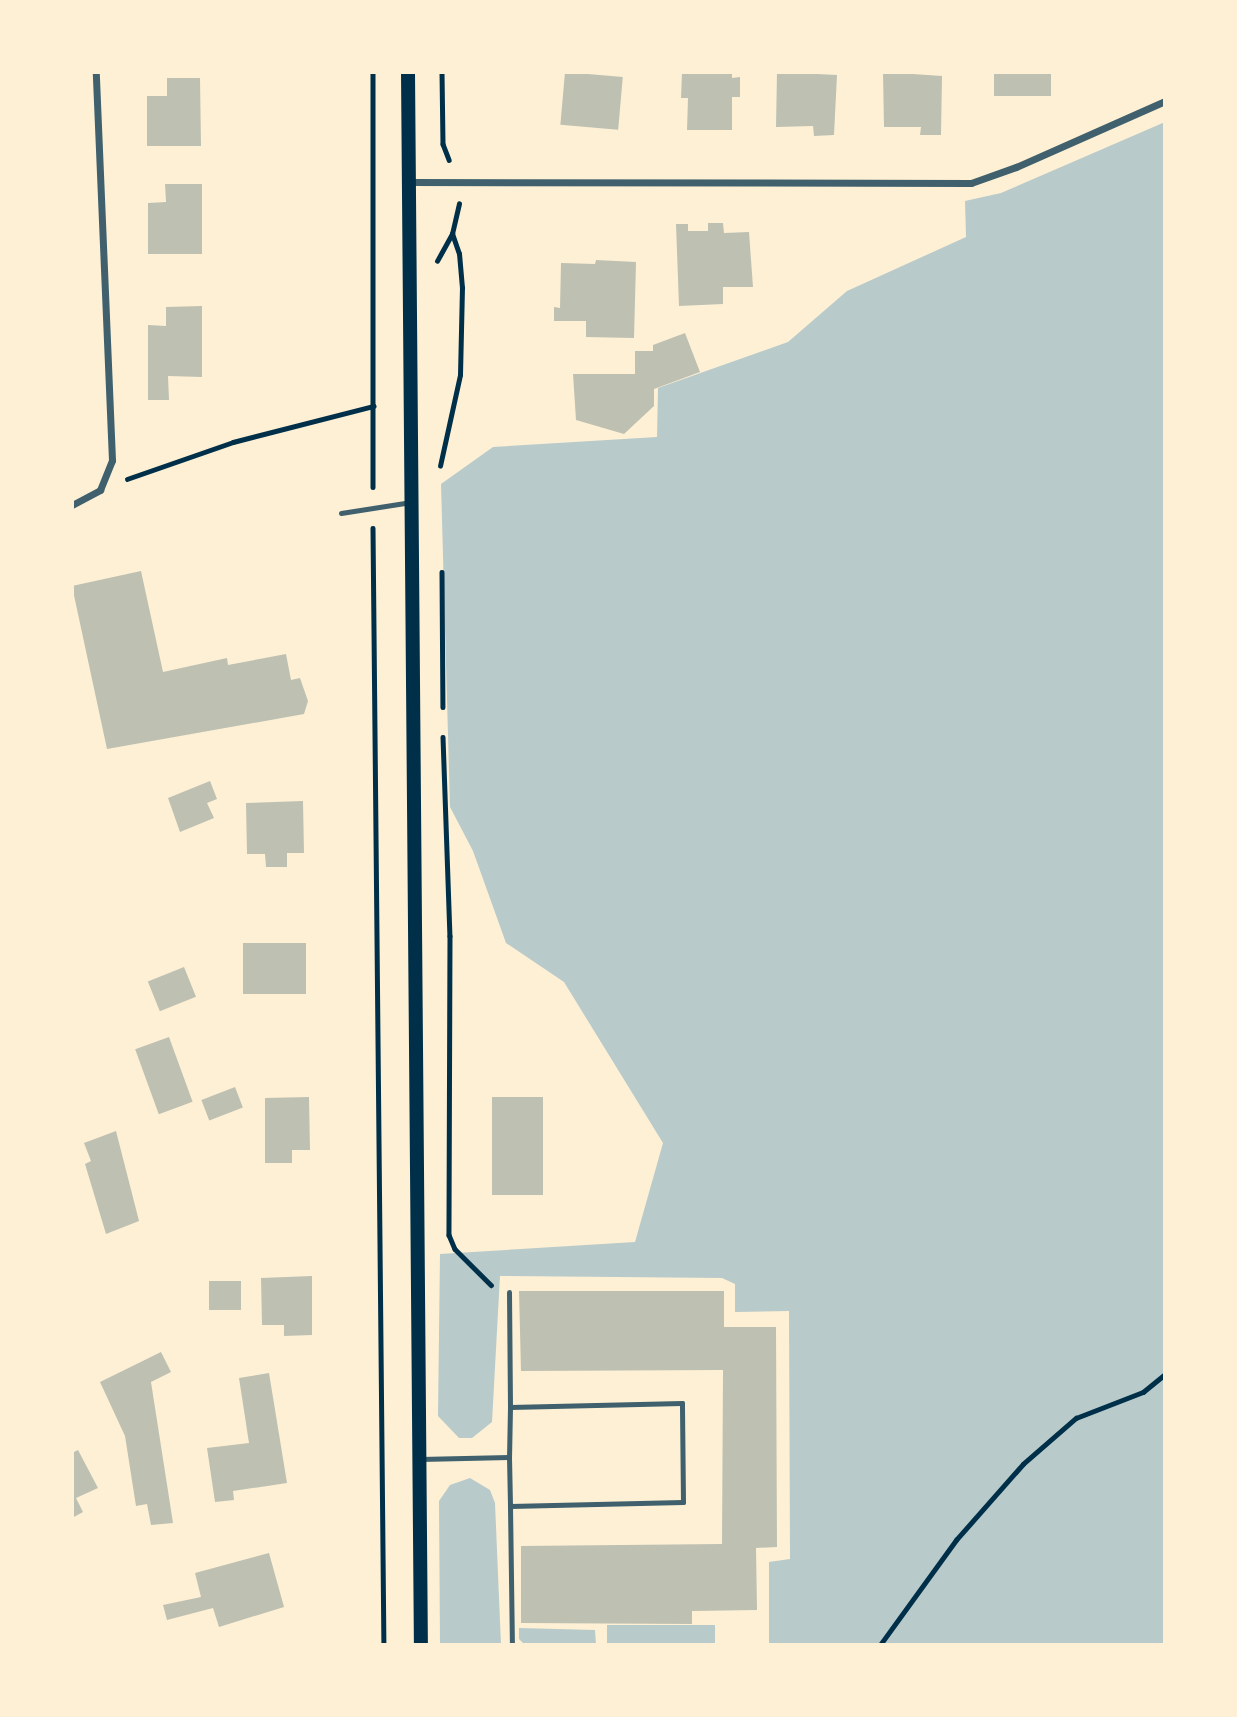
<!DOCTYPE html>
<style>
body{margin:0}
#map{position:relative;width:1237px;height:1717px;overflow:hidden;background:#fdf0d5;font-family:"DM Sans",sans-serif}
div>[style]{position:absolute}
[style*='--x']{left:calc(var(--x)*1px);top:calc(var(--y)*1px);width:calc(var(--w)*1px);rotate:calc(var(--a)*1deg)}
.green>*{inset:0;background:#b9caca;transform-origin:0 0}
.building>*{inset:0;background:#bec0b2;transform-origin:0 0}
.path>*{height:4.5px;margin:-2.25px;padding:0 2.25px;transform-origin:2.25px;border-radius:2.25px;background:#003049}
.service>*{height:5px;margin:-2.5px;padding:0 2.5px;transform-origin:2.5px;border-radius:2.5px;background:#3f606c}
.minor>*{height:7px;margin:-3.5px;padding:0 3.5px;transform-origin:3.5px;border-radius:3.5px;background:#3f606c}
.secondary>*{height:14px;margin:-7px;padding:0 7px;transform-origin:7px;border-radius:7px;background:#003049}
span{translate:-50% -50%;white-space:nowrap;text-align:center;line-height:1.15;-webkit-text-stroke:5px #fdf0d5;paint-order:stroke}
.frame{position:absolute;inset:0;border:74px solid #fdf0d5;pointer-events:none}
</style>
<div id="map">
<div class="green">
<i style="clip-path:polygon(1165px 122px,1165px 1645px,769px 1645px,769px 1562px,790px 1559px,789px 1311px,735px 1312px,735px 1284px,722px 1278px,500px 1276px,492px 1422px,472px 1438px,459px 1438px,438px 1416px,440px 1254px,635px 1242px,663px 1143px,564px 982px,506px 943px,473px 851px,450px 807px,441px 484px,493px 447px,657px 437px,658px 388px,788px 342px,847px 291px,966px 237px,965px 201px,1001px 193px)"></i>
<i style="clip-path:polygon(470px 1478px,490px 1490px,495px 1503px,501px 1645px,440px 1645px,439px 1501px,450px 1485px)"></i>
<i style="left:607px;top:1625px;width:108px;height:20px"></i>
<i style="clip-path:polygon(519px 1628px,595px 1630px,596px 1645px,525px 1645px,519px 1639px)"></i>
</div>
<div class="building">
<i style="left:565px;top:72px;width:58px;height:53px;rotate:5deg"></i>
<i style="clip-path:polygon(682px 72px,732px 72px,732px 78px,740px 77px,740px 97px,732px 97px,732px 130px,687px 130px,688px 98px,681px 98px)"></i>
<i style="clip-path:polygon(777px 72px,837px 75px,834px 135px,814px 136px,813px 126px,776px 127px)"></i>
<i style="clip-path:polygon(883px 72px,942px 76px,941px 135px,920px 135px,921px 127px,884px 127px)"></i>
<i style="left:994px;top:72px;width:57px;height:24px"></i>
<i style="clip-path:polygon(167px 78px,200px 78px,201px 146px,147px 146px,147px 96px,167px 96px)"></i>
<i style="clip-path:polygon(165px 184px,202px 184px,202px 254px,148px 254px,148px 203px,166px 202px)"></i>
<i style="clip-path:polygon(708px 223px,723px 223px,724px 233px,749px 232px,753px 287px,723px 287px,723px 304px,679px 306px,676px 224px,688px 224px,688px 231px,708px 231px)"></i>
<i style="clip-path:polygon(596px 260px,636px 262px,634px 338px,586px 337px,586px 321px,554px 321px,554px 307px,560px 308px,561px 263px,595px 264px)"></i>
<i style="clip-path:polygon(202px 306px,202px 377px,168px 376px,169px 400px,148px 400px,148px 325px,166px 326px,166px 307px)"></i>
<i style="clip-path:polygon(685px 333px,700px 372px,654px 389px,654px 406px,624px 434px,576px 420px,573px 374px,635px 374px,635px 351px,653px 351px,653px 345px)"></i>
<i style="clip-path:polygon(141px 571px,163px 672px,227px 658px,228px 665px,286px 654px,291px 680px,300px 678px,308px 701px,304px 714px,107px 749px,72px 586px)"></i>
<i style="clip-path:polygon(210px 781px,217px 799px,207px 803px,214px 818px,180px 832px,168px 798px)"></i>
<i style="clip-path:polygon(303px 801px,304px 853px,287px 853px,287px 867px,266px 867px,265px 854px,247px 854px,246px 803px)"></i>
<i style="left:243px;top:943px;width:63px;height:51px"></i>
<i style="left:184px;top:967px;width:32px;height:39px;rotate:68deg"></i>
<i style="left:169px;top:1037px;width:69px;height:36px;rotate:70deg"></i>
<i style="left:235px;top:1087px;width:22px;height:36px;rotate:69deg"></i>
<i style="clip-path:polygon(309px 1097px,310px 1150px,292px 1150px,292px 1163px,265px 1163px,265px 1098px)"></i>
<i style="left:492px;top:1097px;width:51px;height:98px"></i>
<i style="clip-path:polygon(116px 1131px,139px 1221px,106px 1234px,85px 1164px,91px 1161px,84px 1143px)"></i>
<i style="clip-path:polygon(312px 1276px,312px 1335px,284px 1336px,284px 1325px,262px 1325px,261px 1278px)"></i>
<i style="left:209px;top:1281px;width:32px;height:29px"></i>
<i style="clip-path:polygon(519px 1291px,724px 1291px,724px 1327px,776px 1327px,777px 1547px,756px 1548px,757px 1610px,692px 1611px,692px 1624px,521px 1623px,521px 1546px,722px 1544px,723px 1370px,521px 1371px)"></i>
<i style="clip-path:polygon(161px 1352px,171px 1372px,151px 1382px,173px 1523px,151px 1525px,147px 1504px,136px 1506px,125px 1436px,100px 1382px)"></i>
<i style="clip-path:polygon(269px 1373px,287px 1483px,233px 1491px,234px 1500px,215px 1502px,207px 1448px,249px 1443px,239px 1378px)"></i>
<i style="clip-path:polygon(78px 1450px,98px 1488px,76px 1498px,83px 1512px,72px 1518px,72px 1453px)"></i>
<i style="clip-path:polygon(269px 1553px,284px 1607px,219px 1627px,213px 1608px,167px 1620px,163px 1605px,201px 1597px,195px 1573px)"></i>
</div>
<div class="path">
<i style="--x:373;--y:72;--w:415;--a:90"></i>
<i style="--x:442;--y:72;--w:72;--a:89.2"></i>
<i style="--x:443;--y:144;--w:17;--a:69"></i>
<i style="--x:437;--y:261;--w:31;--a:-61"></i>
<i style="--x:452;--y:234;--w:31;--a:-77"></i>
<i style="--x:440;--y:466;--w:93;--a:-77.6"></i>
<i style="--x:460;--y:375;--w:87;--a:-88.7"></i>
<i style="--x:462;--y:288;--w:34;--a:-95"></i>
<i style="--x:459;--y:254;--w:21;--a:-109"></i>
<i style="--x:127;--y:479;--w:112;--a:-19.2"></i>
<i style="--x:233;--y:442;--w:145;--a:-14.4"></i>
<i style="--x:373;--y:528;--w:1117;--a:89.44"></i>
<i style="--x:442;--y:572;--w:135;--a:89.6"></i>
<i style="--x:443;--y:737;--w:199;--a:88"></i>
<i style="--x:450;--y:936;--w:299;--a:90.2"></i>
<i style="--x:449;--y:1235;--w:15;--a:67"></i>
<i style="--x:455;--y:1249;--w:51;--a:45"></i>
<i style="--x:880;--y:1645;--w:130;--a:-54.1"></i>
<i style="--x:956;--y:1540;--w:101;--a:-48.6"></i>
<i style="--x:1023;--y:1464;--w:70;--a:-41"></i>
<i style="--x:1076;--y:1418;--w:72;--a:-21.2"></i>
<i style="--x:1143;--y:1392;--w:28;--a:-39"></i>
</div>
<div class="service">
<i style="--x:341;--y:513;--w:71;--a:-8.9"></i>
<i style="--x:509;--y:1292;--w:115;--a:89.5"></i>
<i style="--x:420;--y:1459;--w:89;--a:-1.3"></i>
<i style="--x:509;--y:1457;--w:49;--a:88.8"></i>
<i style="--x:510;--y:1506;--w:173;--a:-1.3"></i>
<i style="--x:683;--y:1502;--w:99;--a:-90.6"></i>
<i style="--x:682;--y:1403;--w:172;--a:178.7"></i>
<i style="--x:510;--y:1407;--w:50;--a:91.1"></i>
<i style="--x:510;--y:1506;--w:139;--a:89.2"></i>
</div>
<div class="minor">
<i style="--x:410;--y:182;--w:561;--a:0.1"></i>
<i style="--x:971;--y:183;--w:48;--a:-19.6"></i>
<i style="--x:1016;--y:167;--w:163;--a:-23.9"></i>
<i style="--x:72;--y:505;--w:32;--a:-28"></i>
<i style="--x:100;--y:490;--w:32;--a:-68"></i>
<i style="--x:112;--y:460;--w:388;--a:-92.4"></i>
</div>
<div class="secondary">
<i style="--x:408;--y:72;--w:1573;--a:89.53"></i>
</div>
<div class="frame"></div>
</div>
